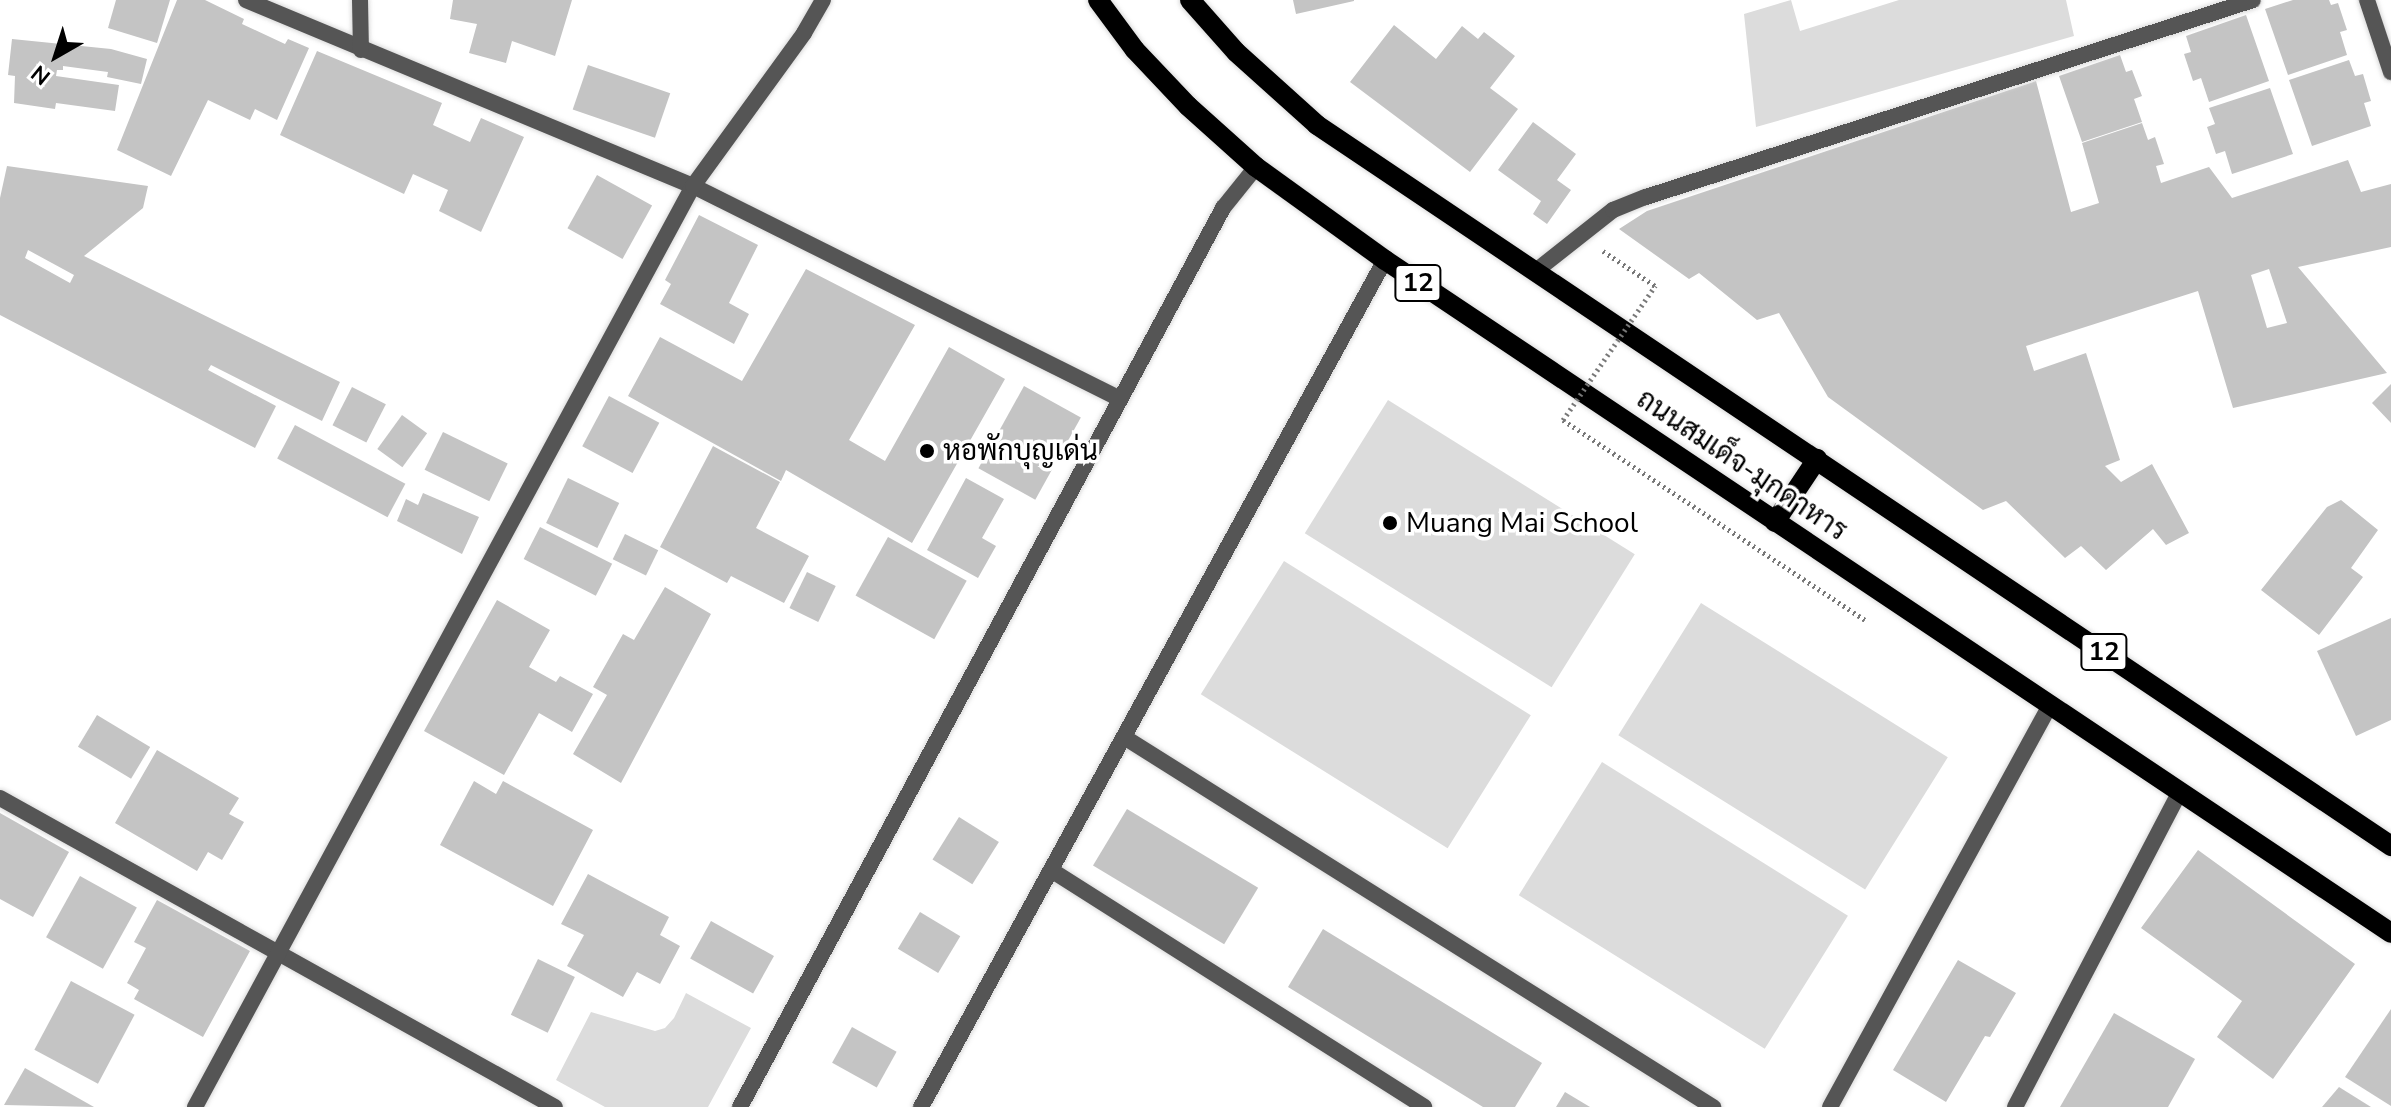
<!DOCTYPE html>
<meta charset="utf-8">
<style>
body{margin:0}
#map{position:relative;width:2391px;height:1107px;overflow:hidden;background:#fff;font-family:"Nunito Sans",Sarabun,sans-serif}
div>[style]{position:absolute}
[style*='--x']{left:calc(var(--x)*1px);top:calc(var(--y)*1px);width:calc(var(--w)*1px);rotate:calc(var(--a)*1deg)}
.green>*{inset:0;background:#dcdcdc;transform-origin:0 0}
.building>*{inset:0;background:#c4c4c4;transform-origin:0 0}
.path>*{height:5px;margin-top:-2.5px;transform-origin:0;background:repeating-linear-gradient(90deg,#777 0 2px,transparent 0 6px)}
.roads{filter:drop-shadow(0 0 2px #dbdbdb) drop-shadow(0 0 2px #dbdbdb)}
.lane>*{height:16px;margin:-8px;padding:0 8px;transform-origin:8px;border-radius:8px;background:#555}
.street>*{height:16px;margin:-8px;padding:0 8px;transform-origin:8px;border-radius:8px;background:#555}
.primary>*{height:20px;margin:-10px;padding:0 10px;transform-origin:10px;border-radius:10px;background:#000}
.path-bridge>*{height:5px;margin-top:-2.5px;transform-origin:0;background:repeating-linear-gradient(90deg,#777 0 2px,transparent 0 6px)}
.dots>*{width:22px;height:22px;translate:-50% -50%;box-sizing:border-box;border:4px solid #fff;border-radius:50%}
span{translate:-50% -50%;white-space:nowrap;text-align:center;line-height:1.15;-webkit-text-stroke:7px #fff;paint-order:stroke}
.shield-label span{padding:2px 6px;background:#fff;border:2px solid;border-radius:6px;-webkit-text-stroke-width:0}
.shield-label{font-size:26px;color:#000;font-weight:700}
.poi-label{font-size:28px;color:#000}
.left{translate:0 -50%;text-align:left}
.street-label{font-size:28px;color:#000}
.north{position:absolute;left:16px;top:16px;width:80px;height:80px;-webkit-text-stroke:6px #fff;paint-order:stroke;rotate:219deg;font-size:22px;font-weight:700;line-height:32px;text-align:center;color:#000}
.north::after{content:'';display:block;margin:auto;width:28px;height:36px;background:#000;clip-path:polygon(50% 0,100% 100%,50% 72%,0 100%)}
</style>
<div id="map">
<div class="green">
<i style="clip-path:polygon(1791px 0,1800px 31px,1899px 0,2066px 0,2074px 36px,1756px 127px,1744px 14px)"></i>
<i style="left:1388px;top:400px;width:291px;height:157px;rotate:32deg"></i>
<i style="left:1284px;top:561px;width:291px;height:157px;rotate:32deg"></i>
<i style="left:1701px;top:603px;width:291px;height:156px;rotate:32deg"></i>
<i style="left:1602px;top:762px;width:290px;height:157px;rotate:32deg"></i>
<i style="clip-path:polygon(686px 993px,751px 1028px,708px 1107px,605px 1107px,556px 1080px,591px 1012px,655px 1031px,665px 1028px,674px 1018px)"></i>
</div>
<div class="building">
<i style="clip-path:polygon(116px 0,170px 0,157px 43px,108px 28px)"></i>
<i style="clip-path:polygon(177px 0,205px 0,244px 19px,242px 24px,285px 44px,288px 39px,309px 48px,277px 120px,255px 109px,250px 120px,208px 100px,171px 176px,117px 150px)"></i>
<i style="clip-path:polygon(453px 0,572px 0,555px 56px,512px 41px,506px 63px,469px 53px,477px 24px,450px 19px)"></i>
<i style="clip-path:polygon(1293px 0,1354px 0,1354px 1px,1296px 14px)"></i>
<i style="clip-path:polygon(2293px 0,2329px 0,2331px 5px,2338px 3px,2347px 30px,2340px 32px,2347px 55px,2288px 75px,2265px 9px)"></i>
<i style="clip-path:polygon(2246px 15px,2269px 81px,2209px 102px,2201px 78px,2193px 81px,2184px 54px,2191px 52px,2186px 36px)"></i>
<i style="clip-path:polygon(1394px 25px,1436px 59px,1462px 26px,1478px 39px,1484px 32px,1515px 56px,1490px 88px,1518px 109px,1470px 172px,1350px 82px)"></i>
<i style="clip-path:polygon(12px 39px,111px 49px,147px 59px,141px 84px,107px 77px,108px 72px,63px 66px,63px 70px,57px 70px,56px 76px,119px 85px,115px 111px,56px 103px,55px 109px,14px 103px,15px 76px,8px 75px)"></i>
<i style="clip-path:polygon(317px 51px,442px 103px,433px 125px,470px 142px,481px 118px,524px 137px,481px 232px,439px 211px,448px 190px,413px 174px,404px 194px,280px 135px)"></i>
<i style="clip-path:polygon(2120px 55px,2126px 72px,2132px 70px,2142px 96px,2134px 99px,2142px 122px,2082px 142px,2059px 76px)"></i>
<i style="clip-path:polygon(2349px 60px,2355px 76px,2363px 74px,2371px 101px,2364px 103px,2371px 126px,2312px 146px,2289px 80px)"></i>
<i style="left:588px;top:65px;width:87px;height:47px;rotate:19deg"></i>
<i style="clip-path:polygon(evenodd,2036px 81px,2071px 212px,2099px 203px,2082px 143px,2142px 123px,2148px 140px,2155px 137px,2164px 164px,2156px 166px,2161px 183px,2209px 167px,2232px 198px,2348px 160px,2361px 192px,2391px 184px,2391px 247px,2298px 267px,2387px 373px,2233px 408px,2198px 291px,2026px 346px,2034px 371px,2086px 353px,2120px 460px,2105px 466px,2121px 482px,2152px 464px,2189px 533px,2166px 545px,2153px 529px,2106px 570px,2081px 546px,2065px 558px,2006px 501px,1983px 510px,1828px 397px,1779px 313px,1757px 320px,1699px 273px,1689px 279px,1619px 229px,1647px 211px,2036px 81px,2269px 269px,2287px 323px,2267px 328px,2251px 275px,2269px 269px)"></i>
<i style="clip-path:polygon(2270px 88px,2293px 154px,2232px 174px,2225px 151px,2216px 154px,2207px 127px,2215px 124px,2209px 108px)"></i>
<i style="clip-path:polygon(1533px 122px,1576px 154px,1557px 180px,1571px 190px,1547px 224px,1533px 214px,1541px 201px,1498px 170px)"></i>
<i style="clip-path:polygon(evenodd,7px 166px,148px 186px,143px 208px,84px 256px,340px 382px,322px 421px,211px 365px,208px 370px,276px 406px,255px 448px,0 315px,0 198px,7px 166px,28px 250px,74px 275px,70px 283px,25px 258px,28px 250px)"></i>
<i style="left:597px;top:175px;width:63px;height:61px;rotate:29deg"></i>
<i style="clip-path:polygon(699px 215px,758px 245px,729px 303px,749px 314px,734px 344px,660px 304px,671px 284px,665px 280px)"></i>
<i style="clip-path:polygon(806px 269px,915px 325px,849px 440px,885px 461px,949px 347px,1005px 379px,912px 543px,786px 470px,781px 481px,628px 396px,660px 337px,742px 381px)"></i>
<i style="clip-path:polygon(2391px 384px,2391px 423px,2372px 403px)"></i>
<i style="left:1024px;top:386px;width:65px;height:94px;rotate:29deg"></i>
<i style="left:352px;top:387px;width:38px;height:43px;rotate:27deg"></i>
<i style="left:609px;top:396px;width:57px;height:57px;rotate:28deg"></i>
<i style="left:402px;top:415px;width:31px;height:42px;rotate:36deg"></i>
<i style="left:295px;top:425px;width:125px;height:38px;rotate:28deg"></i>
<i style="left:443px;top:432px;width:72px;height:42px;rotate:26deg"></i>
<i style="clip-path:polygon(713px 446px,780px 482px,756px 528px,809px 556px,784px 603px,731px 576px,727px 583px,660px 547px)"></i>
<i style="left:568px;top:478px;width:57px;height:50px;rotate:26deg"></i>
<i style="clip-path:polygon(966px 478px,1004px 499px,982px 538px,996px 546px,978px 578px,927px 550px)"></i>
<i style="clip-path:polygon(423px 493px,479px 517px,462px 554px,397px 521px,406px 499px,418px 505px)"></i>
<i style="clip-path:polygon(2341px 500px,2378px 530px,2351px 568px,2363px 577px,2319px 635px,2261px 590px,2327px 507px)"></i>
<i style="left:540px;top:527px;width:81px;height:36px;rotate:27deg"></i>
<i style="left:625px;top:534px;width:37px;height:28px;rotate:26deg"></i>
<i style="left:888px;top:537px;width:90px;height:67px;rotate:29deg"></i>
<i style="left:807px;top:572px;width:32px;height:40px;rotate:26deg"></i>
<i style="clip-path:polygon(665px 587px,711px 614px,621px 783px,573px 754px,607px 695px,593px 687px,623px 634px,634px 640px)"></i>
<i style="clip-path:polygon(497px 600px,550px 630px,529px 667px,556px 682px,560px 676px,593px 694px,572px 732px,539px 713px,504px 775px,424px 731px)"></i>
<i style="clip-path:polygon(2391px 618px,2391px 720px,2356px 736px,2317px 651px)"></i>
<i style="left:97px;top:715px;width:62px;height:37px;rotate:31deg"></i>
<i style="clip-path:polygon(157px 750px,239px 798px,229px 814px,244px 822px,222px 860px,208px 852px,197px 871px,115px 823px)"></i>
<i style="clip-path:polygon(474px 781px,496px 794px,503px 781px,593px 830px,553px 906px,440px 845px)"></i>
<i style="left:1127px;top:809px;width:153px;height:66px;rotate:31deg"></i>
<i style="clip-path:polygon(0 813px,69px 852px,33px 917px,0 899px)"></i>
<i style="left:959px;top:817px;width:47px;height:50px;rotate:32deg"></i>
<i style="clip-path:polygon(2198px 850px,2355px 964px,2273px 1079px,2217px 1037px,2242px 1001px,2141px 928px)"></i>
<i style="clip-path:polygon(588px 874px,669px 917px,660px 935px,680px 946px,660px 984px,637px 972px,623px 997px,567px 966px,584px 935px,561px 924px)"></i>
<i style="left:80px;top:876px;width:65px;height:70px;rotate:29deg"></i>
<i style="clip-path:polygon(157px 900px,250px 951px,203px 1037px,134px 999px,139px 990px,127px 983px,146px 948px,134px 942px)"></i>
<i style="left:920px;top:912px;width:47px;height:43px;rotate:31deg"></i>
<i style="left:711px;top:921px;width:72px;height:43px;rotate:29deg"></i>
<i style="clip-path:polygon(1323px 929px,1542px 1063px,1515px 1107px,1483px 1107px,1288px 987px)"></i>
<i style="left:538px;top:959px;width:41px;height:62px;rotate:26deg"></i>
<i style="clip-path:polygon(1958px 960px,2016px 993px,1990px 1037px,1985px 1036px,1946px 1102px,1893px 1070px)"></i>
<i style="left:71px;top:981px;width:72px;height:78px;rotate:28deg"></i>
<i style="clip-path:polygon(2391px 1009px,2391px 1106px,2345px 1077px)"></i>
<i style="clip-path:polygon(2114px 1013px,2195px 1059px,2168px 1107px,2060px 1107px)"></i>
<i style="left:852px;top:1027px;width:51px;height:41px;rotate:29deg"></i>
<i style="clip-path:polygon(25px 1068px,94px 1107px,4px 1105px)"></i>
<i style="clip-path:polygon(2339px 1087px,2371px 1107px,2322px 1107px)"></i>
<i style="clip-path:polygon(1565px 1092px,1590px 1107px,1556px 1107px)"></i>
</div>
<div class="path">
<i style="--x:1603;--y:251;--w:63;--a:33.9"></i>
<i style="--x:1563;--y:420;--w:362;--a:33.5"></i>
</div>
<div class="roads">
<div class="lane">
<i style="--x:1124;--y:737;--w:696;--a:32.14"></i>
<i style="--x:1051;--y:870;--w:442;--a:32.4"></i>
<i style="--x:921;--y:1107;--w:966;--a:-61.29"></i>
<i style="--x:1830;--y:1107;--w:460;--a:-61.3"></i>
</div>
<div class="street">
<i style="--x:246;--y:0;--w:484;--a:22.6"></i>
<i style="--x:693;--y:186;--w:475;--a:26.5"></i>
<i style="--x:360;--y:0;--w:50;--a:88.9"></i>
<i style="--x:2367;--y:0;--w:76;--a:71.6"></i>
<i style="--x:1537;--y:270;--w:97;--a:-38.3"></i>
<i style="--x:1613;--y:210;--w:35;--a:-22"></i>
<i style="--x:1646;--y:197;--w:638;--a:-17.98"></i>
<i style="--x:0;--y:798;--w:635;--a:29.11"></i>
<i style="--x:195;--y:1107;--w:1047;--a:-61.6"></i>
<i style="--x:693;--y:186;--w:189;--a:-54"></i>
<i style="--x:804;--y:33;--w:38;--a:-60"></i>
<i style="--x:740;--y:1107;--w:1021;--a:-61.75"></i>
<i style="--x:1223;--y:208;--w:53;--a:-51.2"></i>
<i style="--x:2015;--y:1107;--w:356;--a:-62.4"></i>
</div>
<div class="primary">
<i style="--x:1098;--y:0;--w:62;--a:53.5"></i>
<i style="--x:1135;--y:50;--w:77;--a:46.6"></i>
<i style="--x:1188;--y:106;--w:91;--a:41.9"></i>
<i style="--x:1256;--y:167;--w:159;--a:35.8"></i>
<i style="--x:1385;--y:260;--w:1210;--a:33.78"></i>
<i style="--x:1190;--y:0;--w:69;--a:48.5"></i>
<i style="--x:1236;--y:52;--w:109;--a:42"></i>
<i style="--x:1317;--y:125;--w:1294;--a:33.87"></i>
<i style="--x:1775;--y:522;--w:76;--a:-56.3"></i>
</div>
</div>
<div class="path-bridge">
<i style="--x:1563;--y:420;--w:163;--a:-55.5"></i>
</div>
<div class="dots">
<i style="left:927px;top:451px;background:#000"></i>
<i style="left:1390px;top:523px;background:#000"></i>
</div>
<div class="shield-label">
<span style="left:1418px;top:283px">12</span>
<span style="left:2104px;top:652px">12</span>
</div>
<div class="poi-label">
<span class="left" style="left:943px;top:451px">หอพักบุญเด่น</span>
<span class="left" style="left:1406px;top:523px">Muang Mai School</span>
</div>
<div class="street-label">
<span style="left:1742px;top:465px;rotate:34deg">ถนนสมเด็จ-มุกดาหาร</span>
</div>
<div class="north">N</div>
</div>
